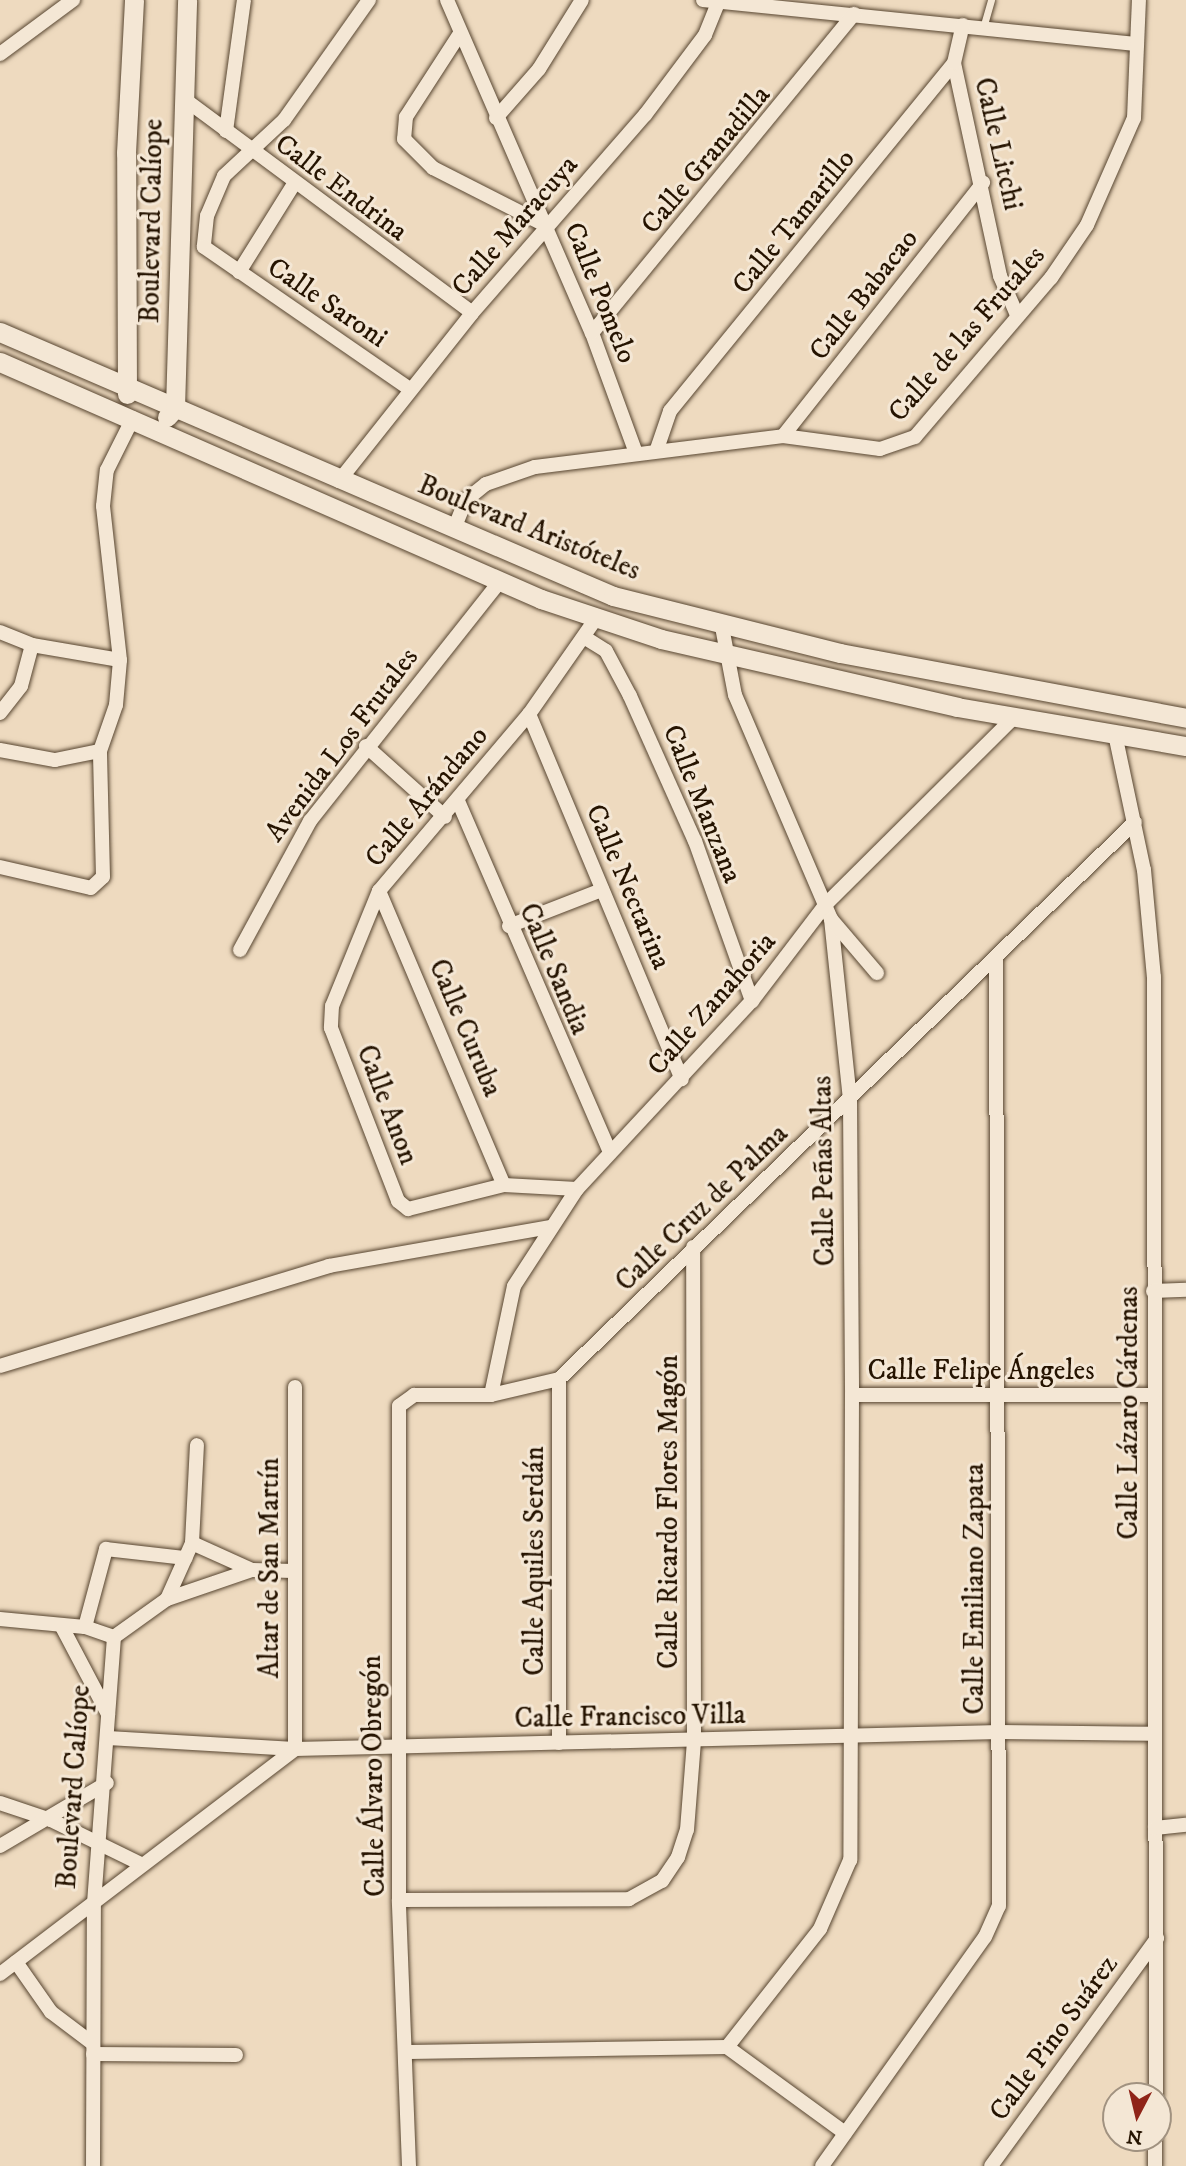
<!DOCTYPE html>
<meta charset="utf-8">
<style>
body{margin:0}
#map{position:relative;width:1186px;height:2166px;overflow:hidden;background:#eedabf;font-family:"IM FELL DW Pica",serif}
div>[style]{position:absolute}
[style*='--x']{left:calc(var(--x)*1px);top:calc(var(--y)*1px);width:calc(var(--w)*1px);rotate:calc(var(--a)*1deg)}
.roads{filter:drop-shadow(0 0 2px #574530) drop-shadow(0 0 2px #574530)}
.lane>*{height:7px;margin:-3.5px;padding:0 3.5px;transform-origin:3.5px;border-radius:3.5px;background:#f4e7d5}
.street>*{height:14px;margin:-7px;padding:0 7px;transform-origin:7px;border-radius:7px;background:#f4e7d5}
.secondary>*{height:19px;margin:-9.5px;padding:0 9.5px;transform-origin:9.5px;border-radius:9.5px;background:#f4e7d5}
span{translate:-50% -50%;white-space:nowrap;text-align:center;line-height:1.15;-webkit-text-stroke:6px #f4e7d5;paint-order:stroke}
.street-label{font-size:28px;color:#251300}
.north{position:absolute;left:1102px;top:2082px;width:70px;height:70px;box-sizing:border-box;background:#f4e7d5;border:2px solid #a19280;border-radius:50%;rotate:187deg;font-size:19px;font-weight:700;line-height:28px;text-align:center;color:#251300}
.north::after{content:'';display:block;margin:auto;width:24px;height:32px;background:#8f2418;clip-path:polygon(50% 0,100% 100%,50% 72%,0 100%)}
</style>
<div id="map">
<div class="roads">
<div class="lane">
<i style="--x:983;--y:28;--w:29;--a:-74"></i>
</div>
<div class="street">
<i style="--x:369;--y:0;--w:147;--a:125.3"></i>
<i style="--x:284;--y:120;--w:82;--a:137"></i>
<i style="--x:224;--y:176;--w:43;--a:113"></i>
<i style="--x:207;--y:216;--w:31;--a:96"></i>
<i style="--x:204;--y:247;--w:250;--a:34.6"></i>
<i style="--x:447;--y:0;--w:363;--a:66.5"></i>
<i style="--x:592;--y:333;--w:128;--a:69.9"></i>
<i style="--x:703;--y:0;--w:435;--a:5.8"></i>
<i style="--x:459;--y:35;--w:98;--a:122.9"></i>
<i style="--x:406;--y:117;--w:22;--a:95"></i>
<i style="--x:404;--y:139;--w:41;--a:45"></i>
<i style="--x:433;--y:168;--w:128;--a:27"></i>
<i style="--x:0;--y:54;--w:91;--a:-36.5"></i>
<i style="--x:954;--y:63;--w:218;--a:77.8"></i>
<i style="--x:1000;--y:276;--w:43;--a:66.4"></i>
<i style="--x:183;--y:98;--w:360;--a:36.6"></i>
<i style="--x:496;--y:118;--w:65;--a:-48.7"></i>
<i style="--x:539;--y:69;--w:81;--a:-58.1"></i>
<i style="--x:226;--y:131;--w:132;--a:-82.2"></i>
<i style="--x:239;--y:272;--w:104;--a:-58"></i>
<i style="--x:592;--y:333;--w:413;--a:-50.6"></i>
<i style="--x:783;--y:436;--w:323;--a:-51.7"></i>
<i style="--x:657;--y:449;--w:40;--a:-71.1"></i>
<i style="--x:670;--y:411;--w:449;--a:-50.8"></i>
<i style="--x:954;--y:63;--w:39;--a:-77"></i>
<i style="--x:339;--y:481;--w:214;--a:-51.6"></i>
<i style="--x:472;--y:313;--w:263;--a:-48.9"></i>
<i style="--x:645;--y:115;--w:100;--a:-53.1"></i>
<i style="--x:705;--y:35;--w:38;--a:-68"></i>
<i style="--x:454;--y:529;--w:31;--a:-68"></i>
<i style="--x:466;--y:500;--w:26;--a:-39"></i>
<i style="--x:486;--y:484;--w:52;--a:-19.1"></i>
<i style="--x:535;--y:467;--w:250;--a:-7.1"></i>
<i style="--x:783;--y:436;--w:98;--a:7.6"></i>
<i style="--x:880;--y:449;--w:37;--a:-19"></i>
<i style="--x:915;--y:437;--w:209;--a:-49.5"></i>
<i style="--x:1051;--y:278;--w:64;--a:-55.8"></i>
<i style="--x:1087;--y:225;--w:117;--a:-66.3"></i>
<i style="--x:1134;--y:118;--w:118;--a:-87.6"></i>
<i style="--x:597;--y:617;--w:118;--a:125"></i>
<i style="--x:529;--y:714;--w:232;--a:130.3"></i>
<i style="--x:379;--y:891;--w:124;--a:112.2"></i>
<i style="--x:332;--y:1006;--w:22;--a:93"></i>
<i style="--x:331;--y:1028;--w:186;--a:68.8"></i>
<i style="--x:398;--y:1201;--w:13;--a:39"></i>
<i style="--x:408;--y:1209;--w:99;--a:-14"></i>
<i style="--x:504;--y:1185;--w:73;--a:3.1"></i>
<i style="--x:577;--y:1189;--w:257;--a:-47.1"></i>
<i style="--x:752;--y:1001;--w:122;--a:-52.7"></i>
<i style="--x:826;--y:904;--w:264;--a:-44.8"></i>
<i style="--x:722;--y:627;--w:69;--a:79.2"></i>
<i style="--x:735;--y:695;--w:244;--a:66.8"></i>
<i style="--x:831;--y:919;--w:182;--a:84"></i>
<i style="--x:850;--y:1100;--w:295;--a:89.6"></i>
<i style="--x:852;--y:1395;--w:465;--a:90.2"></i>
<i style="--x:850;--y:1860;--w:75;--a:113.5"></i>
<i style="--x:820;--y:1929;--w:150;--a:128.2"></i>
<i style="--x:0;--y:632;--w:35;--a:22"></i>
<i style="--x:32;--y:645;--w:89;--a:9.7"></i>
<i style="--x:587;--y:639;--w:22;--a:32"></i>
<i style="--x:606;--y:651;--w:51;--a:61.9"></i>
<i style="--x:630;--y:696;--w:159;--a:65.9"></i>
<i style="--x:695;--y:841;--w:170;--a:70.4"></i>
<i style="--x:0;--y:713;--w:34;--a:-52"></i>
<i style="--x:21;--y:686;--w:42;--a:-75"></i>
<i style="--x:529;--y:714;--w:396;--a:67.3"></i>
<i style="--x:1115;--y:734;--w:139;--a:78"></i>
<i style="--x:1144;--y:870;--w:107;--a:84.7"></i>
<i style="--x:1154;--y:977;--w:1119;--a:89.9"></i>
<i style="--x:366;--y:746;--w:106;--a:41.9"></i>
<i style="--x:0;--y:750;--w:56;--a:10.3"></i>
<i style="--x:55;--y:760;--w:46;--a:-11.3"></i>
<i style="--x:458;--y:801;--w:383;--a:66.6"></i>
<i style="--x:0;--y:867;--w:93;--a:13"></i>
<i style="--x:91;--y:888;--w:16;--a:-43"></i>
<i style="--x:103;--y:877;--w:126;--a:-91.4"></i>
<i style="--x:100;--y:751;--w:49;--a:-70.8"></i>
<i style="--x:116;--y:705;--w:45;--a:-84.9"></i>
<i style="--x:120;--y:660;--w:155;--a:-96.3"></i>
<i style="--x:103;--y:506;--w:36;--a:-84"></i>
<i style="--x:107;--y:470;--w:58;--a:-63.4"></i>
<i style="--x:379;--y:891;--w:319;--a:67"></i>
<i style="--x:831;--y:919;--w:71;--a:49.6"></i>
<i style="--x:509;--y:926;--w:100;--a:-21.2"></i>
<i style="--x:240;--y:950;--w:147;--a:-61.5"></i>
<i style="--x:310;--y:821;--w:306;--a:-51.6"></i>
<i style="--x:1153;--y:1291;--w:33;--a:-2"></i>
<i style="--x:0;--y:1366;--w:344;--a:-16.9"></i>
<i style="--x:329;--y:1266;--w:224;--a:-10"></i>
<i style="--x:559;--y:1379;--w:364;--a:90"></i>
<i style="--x:491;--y:1395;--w:111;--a:-78.1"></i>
<i style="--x:514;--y:1286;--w:116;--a:-57"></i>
<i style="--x:852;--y:1395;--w:301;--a:0"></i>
<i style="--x:192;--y:1543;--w:66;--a:24.2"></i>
<i style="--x:167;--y:1599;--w:90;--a:-18.8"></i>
<i style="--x:252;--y:1570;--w:42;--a:1.4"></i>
<i style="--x:0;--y:1619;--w:85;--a:5.4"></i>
<i style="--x:85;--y:1627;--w:31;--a:19"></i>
<i style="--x:61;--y:1625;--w:101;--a:62.2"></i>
<i style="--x:85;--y:1627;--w:81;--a:-74.9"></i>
<i style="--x:106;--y:1549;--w:80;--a:6.5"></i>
<i style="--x:108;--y:1738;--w:187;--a:3.4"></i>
<i style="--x:295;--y:1749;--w:705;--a:-1.38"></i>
<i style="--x:1000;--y:1732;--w:153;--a:0.7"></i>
<i style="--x:0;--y:1803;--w:54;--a:18.4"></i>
<i style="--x:51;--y:1820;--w:100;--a:26.1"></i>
<i style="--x:1155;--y:1828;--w:31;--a:-6"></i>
<i style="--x:0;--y:1846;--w:124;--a:-30.5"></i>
<i style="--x:399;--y:1900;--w:230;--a:-0.2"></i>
<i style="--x:629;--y:1899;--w:38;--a:-29"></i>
<i style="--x:662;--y:1881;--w:29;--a:-56"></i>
<i style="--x:678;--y:1857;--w:28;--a:-72"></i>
<i style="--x:687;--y:1830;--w:89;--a:-85.5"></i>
<i style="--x:694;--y:1741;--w:494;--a:-90.1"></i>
<i style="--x:16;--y:1962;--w:61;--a:55"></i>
<i style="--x:51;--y:2012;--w:51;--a:37.1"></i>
<i style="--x:0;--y:1974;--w:371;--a:-37.3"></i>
<i style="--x:295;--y:1749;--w:362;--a:-90"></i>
<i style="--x:727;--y:2047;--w:146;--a:36.1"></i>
<i style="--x:409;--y:2052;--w:318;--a:-0.9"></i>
<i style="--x:93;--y:2054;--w:143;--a:0.4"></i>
<i style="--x:93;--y:2166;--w:263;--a:-89.8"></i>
<i style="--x:94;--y:1903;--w:267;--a:-85.7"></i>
<i style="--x:114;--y:1637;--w:65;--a:-35.6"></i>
<i style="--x:167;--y:1599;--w:61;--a:-65.9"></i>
<i style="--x:192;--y:1543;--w:98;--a:-87.1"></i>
<i style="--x:409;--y:2166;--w:266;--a:-92.2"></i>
<i style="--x:399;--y:1900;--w:494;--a:-90"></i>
<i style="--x:399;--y:1406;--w:19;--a:-36"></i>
<i style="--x:414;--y:1395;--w:77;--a:0"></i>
<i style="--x:491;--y:1395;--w:70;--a:-13.2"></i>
<i style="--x:559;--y:1379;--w:801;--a:-44.04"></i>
<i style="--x:822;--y:2166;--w:281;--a:-54.6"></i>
<i style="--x:985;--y:1937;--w:34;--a:-66"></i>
<i style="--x:999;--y:1906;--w:949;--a:-90.18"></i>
<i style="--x:991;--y:2166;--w:282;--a:-53.9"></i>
<i style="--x:1155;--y:2166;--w:28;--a:-90"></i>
</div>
<div class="secondary">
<i style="--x:0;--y:332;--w:667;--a:23.3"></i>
<i style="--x:613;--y:596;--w:234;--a:14.1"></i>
<i style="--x:840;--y:653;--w:352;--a:10.6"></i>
<i style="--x:0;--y:362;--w:591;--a:23.66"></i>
<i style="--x:541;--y:599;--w:126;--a:18.4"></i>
<i style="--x:661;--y:639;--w:304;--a:12.9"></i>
<i style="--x:957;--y:707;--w:232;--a:9.7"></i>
<i style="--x:127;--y:394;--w:241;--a:-90.2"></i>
<i style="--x:126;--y:153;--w:153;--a:-87"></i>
<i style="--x:167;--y:417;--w:12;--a:-48"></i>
<i style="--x:175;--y:408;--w:408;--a:-88.3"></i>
</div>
</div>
<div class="street-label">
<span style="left:998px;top:144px;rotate:77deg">Calle Litchi</span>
<span style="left:706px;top:160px;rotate:-50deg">Calle Granadilla</span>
<span style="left:341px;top:188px;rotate:37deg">Calle Endrina</span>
<span style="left:152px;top:221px;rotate:-89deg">Boulevard Calíope</span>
<span style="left:794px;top:222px;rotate:-51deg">Calle Tamarillo</span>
<span style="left:515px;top:226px;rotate:-49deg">Calle Maracuya</span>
<span style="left:600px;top:293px;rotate:68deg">Calle Pomelo</span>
<span style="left:864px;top:295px;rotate:-52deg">Calle Babacao</span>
<span style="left:327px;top:303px;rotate:34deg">Calle Saroni</span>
<span style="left:967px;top:334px;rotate:-49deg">Calle de las Frutales</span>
<span style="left:529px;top:528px;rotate:22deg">Boulevard Aristóteles</span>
<span style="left:342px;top:745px;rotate:-53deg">Avenida Los Frutales</span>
<span style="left:427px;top:797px;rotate:-50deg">Calle Arándano</span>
<span style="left:702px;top:804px;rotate:68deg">Calle Manzana</span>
<span style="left:628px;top:887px;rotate:67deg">Calle Nectarina</span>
<span style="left:554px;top:969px;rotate:67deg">Calle Sandia</span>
<span style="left:712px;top:1004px;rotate:-49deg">Calle Zanahoria</span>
<span style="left:465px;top:1028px;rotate:67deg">Calle Curuba</span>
<span style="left:387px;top:1105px;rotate:69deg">Calle Anon</span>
<span style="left:824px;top:1171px;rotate:-91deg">Calle Peñas Altas</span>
<span style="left:702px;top:1208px;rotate:-44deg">Calle Cruz de Palma</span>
<span style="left:981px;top:1371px">Calle Felipe Ángeles</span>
<span style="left:1129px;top:1413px;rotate:-90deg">Calle Lázaro Cárdenas</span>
<span style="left:669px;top:1512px;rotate:-90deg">Calle Ricardo Flores Magón</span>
<span style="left:535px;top:1561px;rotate:-90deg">Calle Aquiles Serdán</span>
<span style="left:270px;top:1568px;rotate:-90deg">Altar de San Martín</span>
<span style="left:975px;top:1589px;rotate:-90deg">Calle Emiliano Zapata</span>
<span style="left:630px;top:1717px;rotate:-1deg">Calle Francisco Villa</span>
<span style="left:374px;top:1776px;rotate:-91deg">Calle Álvaro Obregón</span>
<span style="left:74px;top:1787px;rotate:-86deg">Boulevard Calíope</span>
<span style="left:1054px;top:2038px;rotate:-54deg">Calle Pino Suárez</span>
</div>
<div class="north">N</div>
</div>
